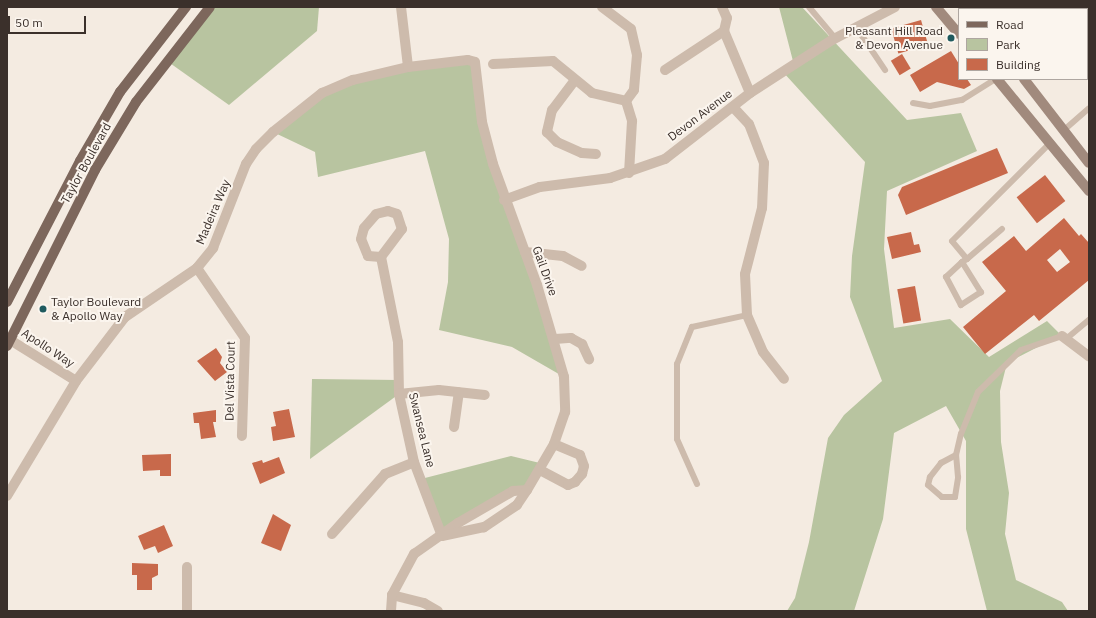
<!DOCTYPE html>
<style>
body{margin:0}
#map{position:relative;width:1096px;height:618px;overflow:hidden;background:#f4ebe1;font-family:"IBM Plex Sans",sans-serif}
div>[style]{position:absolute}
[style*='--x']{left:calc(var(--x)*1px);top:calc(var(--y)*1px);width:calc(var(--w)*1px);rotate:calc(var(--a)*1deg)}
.green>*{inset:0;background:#b8c4a0}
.building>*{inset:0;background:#c8694b;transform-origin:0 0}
.service>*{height:6px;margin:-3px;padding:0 3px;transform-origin:3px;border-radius:3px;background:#cdbbac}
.minor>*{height:10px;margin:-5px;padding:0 5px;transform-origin:5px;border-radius:5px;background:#cdbbac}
.secondary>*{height:10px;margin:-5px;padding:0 5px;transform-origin:5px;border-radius:5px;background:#a18a7d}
.primary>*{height:10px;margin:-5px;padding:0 5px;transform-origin:5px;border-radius:5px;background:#7d675c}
.dots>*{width:11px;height:11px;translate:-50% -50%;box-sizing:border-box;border:2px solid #fbf5ee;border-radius:50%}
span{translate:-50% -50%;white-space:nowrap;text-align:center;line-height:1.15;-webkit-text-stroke:4px #fbf5ee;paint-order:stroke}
.poi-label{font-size:12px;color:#3b302b}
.right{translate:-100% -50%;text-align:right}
.left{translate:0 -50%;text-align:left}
.street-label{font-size:12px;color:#3b302b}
.frame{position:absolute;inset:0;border:8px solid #3b302b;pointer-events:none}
.legend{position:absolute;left:958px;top:8px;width:130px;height:72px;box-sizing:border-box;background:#fbf5ee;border:1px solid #aea6a0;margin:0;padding:5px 7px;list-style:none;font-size:12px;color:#3b302b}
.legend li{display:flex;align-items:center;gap:8px;height:20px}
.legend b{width:20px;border:1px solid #aea6a0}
.scale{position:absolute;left:8px;top:16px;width:78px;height:18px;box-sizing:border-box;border:2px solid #3b302b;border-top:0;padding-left:5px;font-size:12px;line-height:14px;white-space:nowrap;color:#3b302b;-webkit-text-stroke:3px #fbf5ee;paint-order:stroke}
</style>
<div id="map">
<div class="green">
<i style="clip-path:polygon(210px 7px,319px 7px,317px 31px,229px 105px,167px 61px)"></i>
<i style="clip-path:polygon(779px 7px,802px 7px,907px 120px,961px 113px,977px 151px,887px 191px,884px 249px,894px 328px,950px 319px,989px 357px,1047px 321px,1061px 335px,1007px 363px,1000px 391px,1001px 442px,1009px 493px,1005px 534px,1016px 580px,1062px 602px,1068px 611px,987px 611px,966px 529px,966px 441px,946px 406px,894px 433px,883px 519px,854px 611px,787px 611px,795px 598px,809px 542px,828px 438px,844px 415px,882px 381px,850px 297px,852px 256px,865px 162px,783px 72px,794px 65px)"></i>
<i style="clip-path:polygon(475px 62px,482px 122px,564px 377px,512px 347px,439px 330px,448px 282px,449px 239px,425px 151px,318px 177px,315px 152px,273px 132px,322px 93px,408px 67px)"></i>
<i style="clip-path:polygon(312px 379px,399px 380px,399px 394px,310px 459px)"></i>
<i style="clip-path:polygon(511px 456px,544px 464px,527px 490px,513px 491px,442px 536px,421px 479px)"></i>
</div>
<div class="building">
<i style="left:921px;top:20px;width:26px;height:31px;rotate:74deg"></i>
<i style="clip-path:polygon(951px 51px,959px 64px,959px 79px,967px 79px,971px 85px,964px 89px,937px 82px,920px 92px,910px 75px)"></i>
<i style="left:902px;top:54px;width:17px;height:13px;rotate:59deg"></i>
<i style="clip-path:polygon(997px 148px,1008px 173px,906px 215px,898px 195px,902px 187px)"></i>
<i style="left:1045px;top:175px;width:33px;height:36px;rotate:52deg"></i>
<i style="clip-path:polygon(evenodd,1064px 218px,1079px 236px,1081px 234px,1089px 243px,1089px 280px,1039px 321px,1034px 315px,985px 354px,963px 327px,1006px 291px,982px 262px,1014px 236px,1026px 251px,1064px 218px,1060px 249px,1070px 262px,1057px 272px,1047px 260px,1060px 249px)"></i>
<i style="clip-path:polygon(911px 232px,914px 245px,919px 244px,921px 252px,892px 259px,887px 237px)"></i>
<i style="left:915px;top:286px;width:35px;height:18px;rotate:80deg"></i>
<i style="clip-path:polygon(216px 348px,222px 357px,220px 363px,227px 372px,215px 381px,197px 361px)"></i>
<i style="clip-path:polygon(289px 409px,295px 437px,273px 441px,271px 427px,276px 426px,273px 412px)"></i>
<i style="clip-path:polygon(216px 410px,216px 422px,213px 422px,216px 437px,201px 439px,199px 423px,194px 423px,193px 413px)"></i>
<i style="clip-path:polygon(171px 454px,171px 476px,160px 476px,160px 470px,143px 471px,142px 455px)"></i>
<i style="clip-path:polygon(279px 457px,285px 473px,260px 484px,252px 463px,262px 460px,263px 463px)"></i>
<i style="clip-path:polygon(273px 514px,291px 525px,281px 551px,261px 543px)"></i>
<i style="clip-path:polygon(164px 525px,173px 546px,158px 553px,155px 546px,144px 550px,138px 536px)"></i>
<i style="clip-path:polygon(132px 563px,158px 564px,158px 575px,152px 578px,152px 590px,137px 590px,137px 575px,132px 575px)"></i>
</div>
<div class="service">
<i style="--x:809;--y:7;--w:40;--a:50"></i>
<i style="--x:856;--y:27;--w:52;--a:56"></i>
<i style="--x:913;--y:103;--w:17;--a:10"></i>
<i style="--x:930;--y:106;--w:33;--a:-11"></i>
<i style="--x:962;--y:100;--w:40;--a:-32"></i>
<i style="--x:1064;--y:130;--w:33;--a:-41"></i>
<i style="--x:1002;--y:229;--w:46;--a:139.4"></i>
<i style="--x:967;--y:259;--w:23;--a:-130"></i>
<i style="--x:952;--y:241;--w:140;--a:-45"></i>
<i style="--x:962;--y:262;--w:36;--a:58"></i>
<i style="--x:981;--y:292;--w:24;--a:147"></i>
<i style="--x:961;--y:305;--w:32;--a:-118"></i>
<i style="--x:946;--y:277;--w:22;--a:-43"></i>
<i style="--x:962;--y:262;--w:6;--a:-31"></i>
<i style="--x:1066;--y:339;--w:30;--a:-40"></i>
<i style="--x:956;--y:455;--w:17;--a:152"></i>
<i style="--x:941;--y:463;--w:18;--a:128"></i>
<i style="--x:930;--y:477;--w:8;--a:104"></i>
<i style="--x:928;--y:485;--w:18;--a:41"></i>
<i style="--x:942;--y:497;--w:13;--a:0"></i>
<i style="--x:955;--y:497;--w:20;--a:-81"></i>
<i style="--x:958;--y:477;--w:22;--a:-95"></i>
<i style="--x:956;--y:455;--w:22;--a:-77"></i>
<i style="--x:961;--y:434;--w:45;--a:-68"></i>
<i style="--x:978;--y:392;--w:60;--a:-44.3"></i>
<i style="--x:1021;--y:350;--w:43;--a:-18.9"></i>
<i style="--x:697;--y:484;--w:49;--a:-114"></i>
<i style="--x:677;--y:439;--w:75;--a:-90"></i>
<i style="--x:677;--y:364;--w:40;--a:-68"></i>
<i style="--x:692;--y:327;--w:56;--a:-12.3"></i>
</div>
<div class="minor">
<i style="--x:401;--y:7;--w:60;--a:83.3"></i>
<i style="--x:602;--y:7;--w:36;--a:37"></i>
<i style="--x:631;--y:29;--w:27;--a:77"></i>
<i style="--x:637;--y:55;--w:35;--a:95"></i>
<i style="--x:634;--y:90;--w:14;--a:126"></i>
<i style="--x:722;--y:7;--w:12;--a:66"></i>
<i style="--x:727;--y:18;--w:13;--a:103"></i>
<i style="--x:493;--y:64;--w:60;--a:-2.9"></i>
<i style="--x:553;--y:61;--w:50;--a:39.4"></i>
<i style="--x:592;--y:93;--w:35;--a:13"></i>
<i style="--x:626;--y:101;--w:21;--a:73"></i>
<i style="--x:632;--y:121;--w:52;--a:93.3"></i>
<i style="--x:665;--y:70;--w:71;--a:-33.5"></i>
<i style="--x:724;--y:31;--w:67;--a:67.2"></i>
<i style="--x:1087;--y:70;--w:2;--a:0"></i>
<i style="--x:575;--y:80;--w:38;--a:127"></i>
<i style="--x:552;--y:110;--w:23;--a:103"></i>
<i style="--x:547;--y:132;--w:14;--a:45"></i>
<i style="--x:557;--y:142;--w:27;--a:24"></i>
<i style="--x:582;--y:153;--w:14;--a:4"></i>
<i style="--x:733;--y:107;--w:23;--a:47"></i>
<i style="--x:749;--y:124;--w:42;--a:69"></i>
<i style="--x:764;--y:163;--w:45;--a:92.5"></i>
<i style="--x:762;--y:208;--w:68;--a:104.4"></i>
<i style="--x:745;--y:274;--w:41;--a:87.2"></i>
<i style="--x:747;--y:315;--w:40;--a:66.6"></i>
<i style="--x:763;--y:352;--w:34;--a:52"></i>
<i style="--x:504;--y:200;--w:38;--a:-20"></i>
<i style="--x:540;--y:187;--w:71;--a:-7.3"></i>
<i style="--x:610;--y:178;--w:58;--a:-19.1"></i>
<i style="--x:665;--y:159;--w:108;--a:-37.8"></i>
<i style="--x:750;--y:93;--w:98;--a:-32.9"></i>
<i style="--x:832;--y:40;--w:71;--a:-27.6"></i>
<i style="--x:525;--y:252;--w:38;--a:6"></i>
<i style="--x:563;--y:256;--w:21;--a:28"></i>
<i style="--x:381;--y:257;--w:13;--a:-176"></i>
<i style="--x:368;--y:256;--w:18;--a:-112"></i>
<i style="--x:361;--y:239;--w:11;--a:-75"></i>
<i style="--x:364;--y:228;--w:18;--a:-49"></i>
<i style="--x:376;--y:214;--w:12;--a:-14"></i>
<i style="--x:388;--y:211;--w:9;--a:18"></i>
<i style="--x:397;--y:214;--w:16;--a:72"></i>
<i style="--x:402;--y:229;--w:35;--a:127"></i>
<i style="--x:381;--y:257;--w:87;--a:78.7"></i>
<i style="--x:398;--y:342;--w:52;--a:88.9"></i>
<i style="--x:399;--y:394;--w:70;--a:77.6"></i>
<i style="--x:414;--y:462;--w:79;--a:69.3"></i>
<i style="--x:197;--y:268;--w:85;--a:55.6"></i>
<i style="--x:245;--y:338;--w:98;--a:91.8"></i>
<i style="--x:1062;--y:336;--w:34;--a:37"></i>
<i style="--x:7;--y:338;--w:81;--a:31.9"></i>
<i style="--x:555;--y:339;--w:16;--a:-4"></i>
<i style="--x:571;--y:338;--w:13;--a:29"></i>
<i style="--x:582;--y:344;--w:17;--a:65"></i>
<i style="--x:399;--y:394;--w:40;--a:-5.7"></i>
<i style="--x:439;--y:390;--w:46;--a:6.2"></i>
<i style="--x:454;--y:427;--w:35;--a:-82"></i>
<i style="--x:540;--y:470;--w:32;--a:28"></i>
<i style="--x:568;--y:485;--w:8;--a:-23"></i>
<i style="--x:575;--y:482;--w:11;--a:-49"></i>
<i style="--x:582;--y:474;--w:8;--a:-76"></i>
<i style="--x:584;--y:466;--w:12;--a:-110"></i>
<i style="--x:580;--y:455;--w:28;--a:-157"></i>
<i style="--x:7;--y:496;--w:134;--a:-59"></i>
<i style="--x:76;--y:381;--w:81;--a:-52.6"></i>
<i style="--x:125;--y:317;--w:87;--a:-34.2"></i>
<i style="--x:197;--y:268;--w:26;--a:-51"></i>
<i style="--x:213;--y:248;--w:90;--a:-68.6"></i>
<i style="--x:246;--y:164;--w:18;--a:-56"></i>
<i style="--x:256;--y:149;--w:24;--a:-45"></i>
<i style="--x:273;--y:132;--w:63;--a:-38.5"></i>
<i style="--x:322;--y:93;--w:34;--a:-23"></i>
<i style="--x:353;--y:80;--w:57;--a:-13.3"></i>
<i style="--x:408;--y:67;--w:60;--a:-6.7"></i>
<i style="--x:468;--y:60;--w:7;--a:16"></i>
<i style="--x:475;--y:62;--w:60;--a:83.3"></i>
<i style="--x:482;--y:122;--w:43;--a:75.3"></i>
<i style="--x:493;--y:164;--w:129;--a:70"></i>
<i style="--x:537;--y:285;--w:96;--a:73.6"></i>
<i style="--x:564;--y:377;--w:35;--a:88"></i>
<i style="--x:565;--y:412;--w:34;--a:109"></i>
<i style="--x:554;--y:444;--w:53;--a:120.4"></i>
<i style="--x:332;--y:534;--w:80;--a:-48.5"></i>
<i style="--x:385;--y:474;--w:31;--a:-22"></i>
<i style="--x:187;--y:567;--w:44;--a:90"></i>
<i style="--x:392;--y:595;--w:33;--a:14"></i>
<i style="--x:424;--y:603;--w:16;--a:30"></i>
<i style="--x:391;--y:611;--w:16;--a:-86"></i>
<i style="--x:392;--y:595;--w:47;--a:-61.8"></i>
<i style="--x:414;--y:554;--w:54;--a:-35.2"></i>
<i style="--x:458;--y:523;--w:64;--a:-30.2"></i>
<i style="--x:513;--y:491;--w:14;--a:-4"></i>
<i style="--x:527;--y:490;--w:18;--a:124"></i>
<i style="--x:517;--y:505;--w:40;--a:146"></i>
<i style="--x:484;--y:527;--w:43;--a:167.9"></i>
</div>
<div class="secondary">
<i style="--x:936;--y:7;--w:35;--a:50"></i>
<i style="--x:969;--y:7;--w:3;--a:45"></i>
<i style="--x:997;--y:79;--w:145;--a:50.6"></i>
<i style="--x:1024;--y:79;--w:106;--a:52.3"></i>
</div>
<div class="primary">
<i style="--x:7;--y:302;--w:159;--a:-62.6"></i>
<i style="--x:80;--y:161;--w:80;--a:-59.9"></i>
<i style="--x:120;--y:92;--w:108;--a:-52.2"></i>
<i style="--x:7;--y:346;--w:197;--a:-63.4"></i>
<i style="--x:95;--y:170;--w:79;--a:-58.9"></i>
<i style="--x:136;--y:102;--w:120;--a:-52.1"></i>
</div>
<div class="dots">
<i style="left:951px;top:38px;background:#1f5a5e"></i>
<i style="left:43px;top:309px;background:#1f5a5e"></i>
</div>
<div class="poi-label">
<span class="right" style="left:943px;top:38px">Pleasant Hill Road<br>&amp; Devon Avenue</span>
<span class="left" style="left:51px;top:309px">Taylor Boulevard<br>&amp; Apollo Way</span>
</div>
<div class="street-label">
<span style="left:700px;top:115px;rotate:-37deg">Devon Avenue</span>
<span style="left:86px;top:163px;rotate:-61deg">Taylor Boulevard</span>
<span style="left:213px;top:212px;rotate:-67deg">Madeira Way</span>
<span style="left:545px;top:271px;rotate:70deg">Gail Drive</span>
<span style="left:48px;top:348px;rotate:33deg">Apollo Way</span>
<span style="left:230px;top:381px;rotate:-89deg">Del Vista Court</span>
<span style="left:422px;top:430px;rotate:76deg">Swansea Lane</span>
</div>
<div class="frame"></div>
<ul class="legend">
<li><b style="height:5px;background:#7d675c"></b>Road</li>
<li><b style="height:11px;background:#b8c4a0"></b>Park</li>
<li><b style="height:11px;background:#c8694b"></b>Building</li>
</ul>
<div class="scale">50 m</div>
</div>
